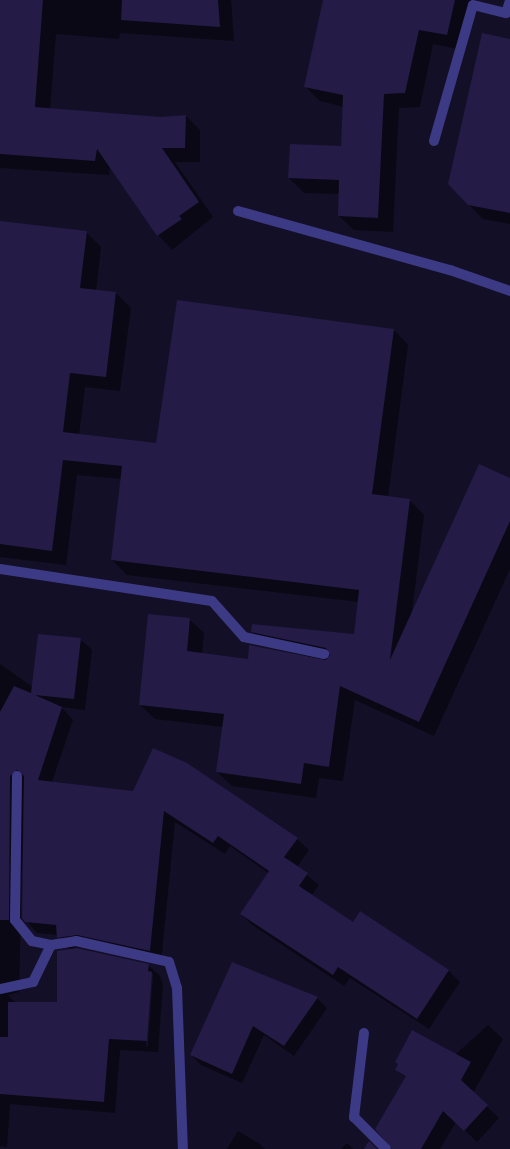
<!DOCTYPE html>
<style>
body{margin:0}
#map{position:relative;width:510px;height:1149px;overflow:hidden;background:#130f26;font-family:Arial,sans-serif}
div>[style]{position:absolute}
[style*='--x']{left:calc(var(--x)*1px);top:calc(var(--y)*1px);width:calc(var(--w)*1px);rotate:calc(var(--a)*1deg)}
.shadow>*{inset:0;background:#0007}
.building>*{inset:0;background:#241b47}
.minor>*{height:10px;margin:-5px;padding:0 5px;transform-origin:5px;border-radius:5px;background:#3d3a85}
span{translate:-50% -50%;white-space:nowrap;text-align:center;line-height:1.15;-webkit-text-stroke:4px #130f26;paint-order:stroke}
</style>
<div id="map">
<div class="shadow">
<i style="clip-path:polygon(0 0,231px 0,234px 41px,120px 33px,119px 39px,56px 34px,50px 109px,161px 118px,186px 116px,200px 130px,200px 162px,175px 162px,213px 217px,172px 250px,158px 235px,110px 167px,109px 175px,0 168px)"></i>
<i style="clip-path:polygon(324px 0,473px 0,462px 50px,433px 44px,420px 107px,399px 108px,393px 232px,354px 230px,339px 216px,340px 194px,304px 193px,289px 178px,342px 147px,344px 107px,320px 101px,305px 86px)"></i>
<i style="clip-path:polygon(510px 40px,510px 224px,483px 219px,468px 204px)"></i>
<i style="clip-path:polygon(0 222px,86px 232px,101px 247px,96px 291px,116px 293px,131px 308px,120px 391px,85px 387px,79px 435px,157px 444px,394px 330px,408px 345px,388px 497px,409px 500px,424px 515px,412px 612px,510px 479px,510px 569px,434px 736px,355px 700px,343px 781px,319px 778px,316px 798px,232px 786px,217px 772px,223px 727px,155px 719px,140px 705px,189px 619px,204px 633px,202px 654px,249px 660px,326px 661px,267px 646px,252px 631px,355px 635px,359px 602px,127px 575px,112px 560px,122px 479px,77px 475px,66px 565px,0 557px)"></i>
<i style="clip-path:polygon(evenodd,80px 639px,92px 650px,85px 710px,61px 707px,73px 720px,52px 782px,297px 839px,309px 850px,297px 867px,319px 885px,311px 896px,353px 924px,360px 913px,449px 971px,460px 982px,429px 1029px,350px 978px,344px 986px,252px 925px,241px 914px,268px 873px,230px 846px,225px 854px,175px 822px,161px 962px,89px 946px,73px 948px,148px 965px,160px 976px,163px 985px,158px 1052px,120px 1050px,115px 1113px,10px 1104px,7px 1147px,0 1146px,0 664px,33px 687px,80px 639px,24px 783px,26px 921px,37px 933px,58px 935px,70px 950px,58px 1002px,16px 1003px,8px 995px,19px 992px,24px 783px,80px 639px,151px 972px,153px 974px,148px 1046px,146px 1046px,151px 972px)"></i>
<i style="clip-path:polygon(233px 964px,317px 998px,327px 1008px,294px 1056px,264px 1035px,242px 1083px,201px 1065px,191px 1055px)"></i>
<i style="clip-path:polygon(488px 1025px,503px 1039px,473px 1093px,499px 1118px,477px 1142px,456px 1122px,440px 1149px,392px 1149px,423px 1083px,396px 1062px,435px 1073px)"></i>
<i style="clip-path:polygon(238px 1131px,260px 1144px,265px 1149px,227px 1149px)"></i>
<i style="clip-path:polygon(347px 1143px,353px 1149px,341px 1149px)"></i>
</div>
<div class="building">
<i style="clip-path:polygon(0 0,43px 0,35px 107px,161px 117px,186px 115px,185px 148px,162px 148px,199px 202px,179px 216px,182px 219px,157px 236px,97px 149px,95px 161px,0 154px)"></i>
<i style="clip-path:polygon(122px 0,218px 0,220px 27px,121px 20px)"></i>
<i style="clip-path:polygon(323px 0,455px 0,447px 35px,419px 30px,405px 93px,384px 94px,378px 218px,338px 216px,339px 180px,288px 178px,290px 144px,341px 146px,343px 95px,304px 87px)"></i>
<i style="clip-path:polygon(482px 33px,510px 39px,510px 213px,468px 205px,448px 184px)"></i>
<i style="clip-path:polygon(0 221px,87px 231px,80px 288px,116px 292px,106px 377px,70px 373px,63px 432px,156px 443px,177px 300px,394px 329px,372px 494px,410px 499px,390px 660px,479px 464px,510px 478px,510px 521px,419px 722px,340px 686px,329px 767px,304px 763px,301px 784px,216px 772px,224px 714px,139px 705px,148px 614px,190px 618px,187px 651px,248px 659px,249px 645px,326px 660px,330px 655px,326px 648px,251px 632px,252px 624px,354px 634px,359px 590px,111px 560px,122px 466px,63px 460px,52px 551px,0 544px)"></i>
<i style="clip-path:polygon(38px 634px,81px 638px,74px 699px,35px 695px,62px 707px,38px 780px,133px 791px,153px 748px,187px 763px,298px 838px,284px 857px,308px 873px,299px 886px,353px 922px,360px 911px,449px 970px,417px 1019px,338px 967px,333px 975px,240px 914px,269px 871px,218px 836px,213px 843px,164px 811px,150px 951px,77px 935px,57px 938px,56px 925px,25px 922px,22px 918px,24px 776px,17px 770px,10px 776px,9px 920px,0 920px,0 712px,14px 686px,31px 693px)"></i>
<i style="clip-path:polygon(76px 948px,149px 964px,148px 971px,152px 972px,147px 1041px,109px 1039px,104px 1102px,0 1094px,0 1037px,8px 1037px,8px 1002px,57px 1002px,57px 951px)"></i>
<i style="clip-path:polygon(232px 962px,318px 997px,284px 1046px,253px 1026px,232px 1074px,190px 1055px)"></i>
<i style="clip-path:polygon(412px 1030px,471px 1062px,461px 1080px,488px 1105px,464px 1131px,443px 1111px,421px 1149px,392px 1149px,375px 1129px,406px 1076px,395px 1070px,398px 1064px,395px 1062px)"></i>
<i style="clip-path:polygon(369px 1141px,377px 1149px,364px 1149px)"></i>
</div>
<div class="minor">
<i style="--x:434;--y:141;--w:141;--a:-74"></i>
<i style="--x:473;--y:5;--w:34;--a:14"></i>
<i style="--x:506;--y:13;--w:13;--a:-72"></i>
<i style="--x:238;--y:211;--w:220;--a:15.6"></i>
<i style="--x:450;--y:270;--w:64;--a:19.3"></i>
<i style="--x:0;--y:569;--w:214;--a:8.6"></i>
<i style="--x:212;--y:601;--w:48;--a:48.4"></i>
<i style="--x:244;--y:637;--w:82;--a:12"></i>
<i style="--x:17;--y:776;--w:144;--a:90.8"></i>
<i style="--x:15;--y:920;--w:27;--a:51"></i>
<i style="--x:32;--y:941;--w:19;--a:12"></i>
<i style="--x:51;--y:945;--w:25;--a:-9"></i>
<i style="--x:76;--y:941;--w:95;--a:12.7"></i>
<i style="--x:169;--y:962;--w:27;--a:73"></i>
<i style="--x:177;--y:988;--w:161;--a:87.9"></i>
<i style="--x:0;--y:989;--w:34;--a:-12"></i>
<i style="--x:33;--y:982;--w:41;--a:-64.1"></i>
<i style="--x:364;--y:1033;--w:85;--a:96.8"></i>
<i style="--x:354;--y:1117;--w:45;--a:45"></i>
</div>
</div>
